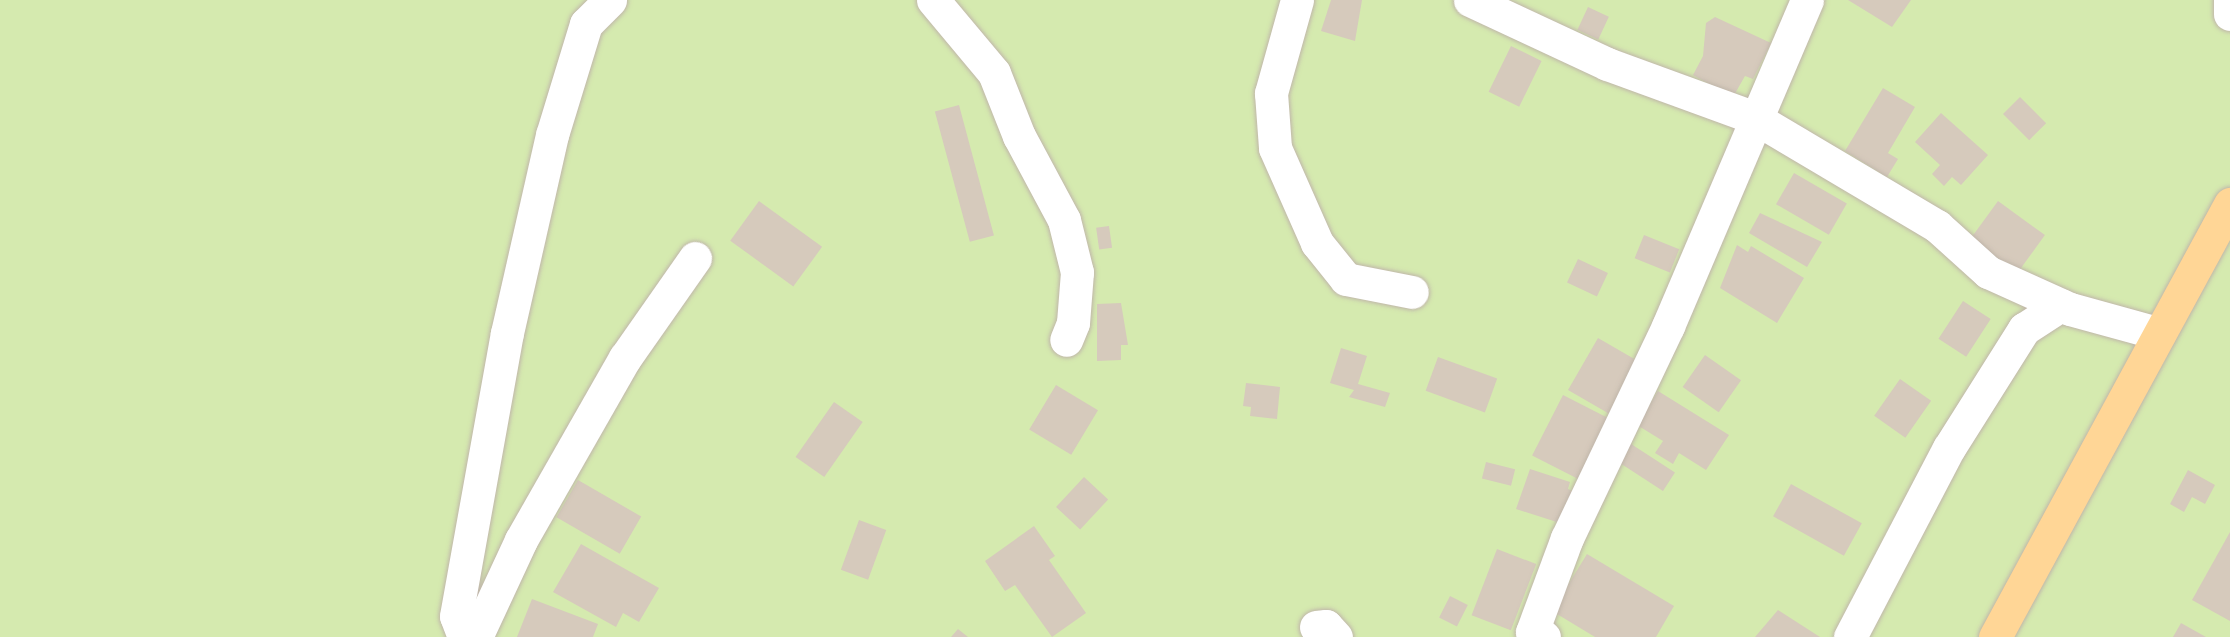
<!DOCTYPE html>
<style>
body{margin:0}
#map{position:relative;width:2230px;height:637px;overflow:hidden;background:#f4efe8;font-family:Ubuntu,sans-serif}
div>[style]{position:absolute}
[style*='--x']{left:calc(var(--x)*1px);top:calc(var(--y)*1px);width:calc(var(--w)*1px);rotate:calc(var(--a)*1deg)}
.green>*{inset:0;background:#d5eaaf;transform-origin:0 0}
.building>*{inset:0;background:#d6cabc;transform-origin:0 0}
.roads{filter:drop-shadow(0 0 2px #c0b6aa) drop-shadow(0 0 2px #c0b6aa)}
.minor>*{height:33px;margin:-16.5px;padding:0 16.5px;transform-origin:16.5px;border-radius:16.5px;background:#fff}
.major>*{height:33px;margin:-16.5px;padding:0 16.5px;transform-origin:16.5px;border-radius:16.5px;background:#ffd696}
span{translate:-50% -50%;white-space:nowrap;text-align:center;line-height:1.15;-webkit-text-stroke:6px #fff;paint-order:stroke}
</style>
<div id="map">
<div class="green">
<i style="left:0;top:0;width:2230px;height:637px"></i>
</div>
<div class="building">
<i style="clip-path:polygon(1331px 0,1362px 0,1355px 41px,1321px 31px)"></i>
<i style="clip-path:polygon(1848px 0,1911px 0,1892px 27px)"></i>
<i style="left:1588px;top:7px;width:23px;height:25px;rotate:25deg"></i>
<i style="clip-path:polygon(1715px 17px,1771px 43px,1753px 79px,1745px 76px,1733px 97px,1693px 75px,1703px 56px,1706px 23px)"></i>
<i style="left:1511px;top:46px;width:34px;height:51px;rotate:26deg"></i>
<i style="clip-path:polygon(1883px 88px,1915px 107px,1888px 153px,1898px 159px,1887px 177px,1845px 151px)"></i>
<i style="left:2020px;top:97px;width:37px;height:24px;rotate:45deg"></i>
<i style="left:959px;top:105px;width:135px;height:25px;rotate:75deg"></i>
<i style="clip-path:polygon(1941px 113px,1988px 155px,1961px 185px,1952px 177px,1944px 186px,1932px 174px,1940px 165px,1915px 142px)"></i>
<i style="left:1794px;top:173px;width:61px;height:36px;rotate:30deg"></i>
<i style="left:759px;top:201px;width:78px;height:49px;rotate:36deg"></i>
<i style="left:1998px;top:201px;width:58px;height:48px;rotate:36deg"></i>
<i style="clip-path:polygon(1760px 213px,1822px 242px,1807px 267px,1749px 233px)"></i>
<i style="left:1109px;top:226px;width:22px;height:13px;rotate:82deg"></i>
<i style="left:1644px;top:235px;width:38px;height:25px;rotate:22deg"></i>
<i style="clip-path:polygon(1737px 245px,1748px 252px,1751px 246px,1804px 278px,1777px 323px,1720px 288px)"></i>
<i style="left:1578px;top:259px;width:33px;height:26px;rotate:25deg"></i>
<i style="left:1963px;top:301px;width:33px;height:45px;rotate:33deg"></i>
<i style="clip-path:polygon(1121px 303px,1128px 345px,1121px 345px,1121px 360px,1097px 361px,1097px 304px)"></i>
<i style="left:1598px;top:338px;width:53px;height:60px;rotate:30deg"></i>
<i style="clip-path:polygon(1341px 348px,1367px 356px,1358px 384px,1390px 393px,1385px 407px,1349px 397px,1354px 390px,1330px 383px)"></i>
<i style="left:1705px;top:355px;width:44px;height:39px;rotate:35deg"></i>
<i style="left:1438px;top:357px;width:63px;height:36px;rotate:20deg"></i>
<i style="left:1900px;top:379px;width:38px;height:45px;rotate:35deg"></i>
<i style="clip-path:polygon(1246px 383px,1280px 387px,1277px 419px,1250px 416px,1251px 407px,1243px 406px)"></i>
<i style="left:1056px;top:385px;width:49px;height:52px;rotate:31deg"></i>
<i style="clip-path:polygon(1658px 391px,1729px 435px,1706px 470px,1679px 453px,1673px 464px,1655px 453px,1663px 441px,1637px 425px)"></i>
<i style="left:1563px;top:395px;width:61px;height:68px;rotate:27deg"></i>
<i style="left:834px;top:402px;width:35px;height:67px;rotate:35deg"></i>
<i style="left:1628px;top:442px;width:56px;height:22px;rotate:33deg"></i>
<i style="left:1486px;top:462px;width:30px;height:17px;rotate:14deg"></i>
<i style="clip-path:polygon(1530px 469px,1570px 482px,1568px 489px,1574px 492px,1563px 524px,1516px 509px)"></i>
<i style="clip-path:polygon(2188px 470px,2215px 485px,2205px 504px,2192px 497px,2184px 512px,2170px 504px)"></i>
<i style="left:1084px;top:477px;width:33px;height:41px;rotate:43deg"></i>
<i style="left:578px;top:480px;width:73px;height:43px;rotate:30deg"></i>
<i style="left:1791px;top:484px;width:81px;height:37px;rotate:29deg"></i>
<i style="left:859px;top:520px;width:29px;height:53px;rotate:20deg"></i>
<i style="clip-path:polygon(1034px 526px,1055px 556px,1049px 560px,1086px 613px,1052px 637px,1015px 585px,1005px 591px,985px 561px)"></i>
<i style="clip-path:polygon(2230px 532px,2230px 621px,2192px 600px)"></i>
<i style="clip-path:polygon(581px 544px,659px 588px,639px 622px,623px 613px,616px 627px,553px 592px)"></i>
<i style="left:1497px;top:549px;width:42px;height:71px;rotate:21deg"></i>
<i style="clip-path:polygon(1587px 554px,1674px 606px,1656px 637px,1595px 637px,1552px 611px)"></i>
<i style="left:1450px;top:596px;width:20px;height:24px;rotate:27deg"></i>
<i style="clip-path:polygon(532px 599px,598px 624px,593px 637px,517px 637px)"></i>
<i style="clip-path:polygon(1778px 610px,1820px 637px,1755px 637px)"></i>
<i style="clip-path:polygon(2181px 623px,2206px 637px,2173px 637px)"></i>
<i style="clip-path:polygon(958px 629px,968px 637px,951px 637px)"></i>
</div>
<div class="roads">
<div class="minor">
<i style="--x:933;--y:0;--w:95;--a:50.1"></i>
<i style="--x:994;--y:73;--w:68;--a:68.4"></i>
<i style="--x:1019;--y:136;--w:95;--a:61.8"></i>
<i style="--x:1064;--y:220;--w:54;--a:76"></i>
<i style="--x:1077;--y:272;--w:51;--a:94.5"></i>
<i style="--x:1073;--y:323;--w:18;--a:112"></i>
<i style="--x:1297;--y:0;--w:97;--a:105.6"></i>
<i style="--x:1271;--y:93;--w:55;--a:85.8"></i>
<i style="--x:1275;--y:148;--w:104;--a:66.1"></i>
<i style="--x:1317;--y:243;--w:46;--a:51.1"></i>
<i style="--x:1346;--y:279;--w:67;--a:11.1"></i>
<i style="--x:1470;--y:0;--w:151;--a:25"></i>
<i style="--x:1607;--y:64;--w:158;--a:20"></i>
<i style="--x:1755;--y:118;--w:212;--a:30.7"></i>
<i style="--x:1937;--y:226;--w:69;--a:42"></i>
<i style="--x:1988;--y:272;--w:90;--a:24.3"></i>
<i style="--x:2070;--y:309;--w:90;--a:15.4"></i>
<i style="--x:2230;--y:0;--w:14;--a:90"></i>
<i style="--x:1316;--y:627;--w:10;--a:-6"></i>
<i style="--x:1326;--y:626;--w:15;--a:48"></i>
<i style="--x:464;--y:637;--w:22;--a:-111"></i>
<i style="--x:456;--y:616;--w:288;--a:-79.8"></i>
<i style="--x:507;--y:333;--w:203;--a:-77.2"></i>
<i style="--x:552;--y:135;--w:116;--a:-73"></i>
<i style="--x:586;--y:24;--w:34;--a:-45"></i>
<i style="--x:476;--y:637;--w:107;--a:-65.1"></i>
<i style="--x:521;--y:540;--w:210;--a:-60.3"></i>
<i style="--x:625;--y:358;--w:122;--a:-55"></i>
<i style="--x:1544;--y:637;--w:13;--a:-157"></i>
<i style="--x:1532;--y:632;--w:100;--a:-69.6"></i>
<i style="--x:1567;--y:538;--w:235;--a:-64.5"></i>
<i style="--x:1668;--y:326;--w:354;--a:-66.9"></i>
<i style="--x:1850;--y:637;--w:213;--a:-62.4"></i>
<i style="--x:1949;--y:448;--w:141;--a:-57.8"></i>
<i style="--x:2024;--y:329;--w:44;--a:-33"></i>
</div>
<div class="major">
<i style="--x:1995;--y:637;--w:493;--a:-61.5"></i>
</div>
</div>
</div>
